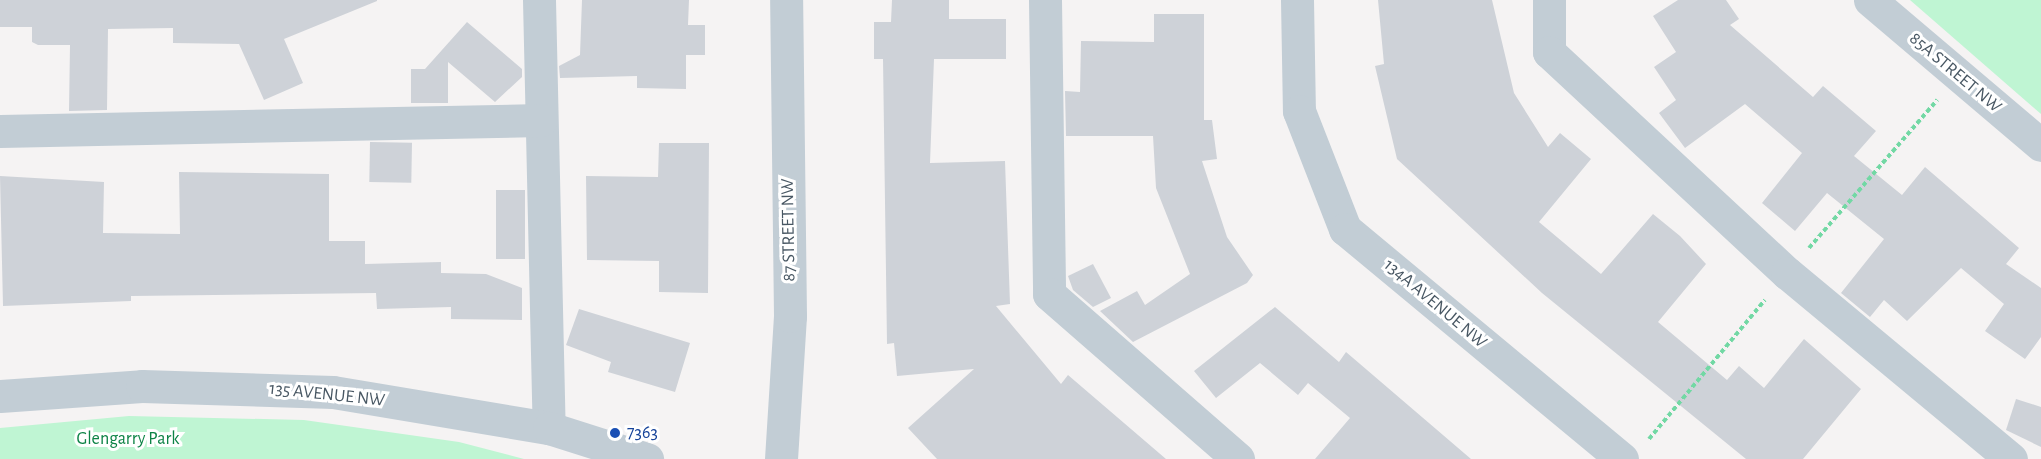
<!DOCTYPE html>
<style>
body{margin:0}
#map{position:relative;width:2041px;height:459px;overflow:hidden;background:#f5f3f3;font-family:"Alegreya Sans",sans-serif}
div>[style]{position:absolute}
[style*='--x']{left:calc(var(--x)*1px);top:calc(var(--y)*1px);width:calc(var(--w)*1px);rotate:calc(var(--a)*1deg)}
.green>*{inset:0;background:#bff5d3}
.building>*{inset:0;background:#ced2d8;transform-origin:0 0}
.path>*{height:4px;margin-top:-2px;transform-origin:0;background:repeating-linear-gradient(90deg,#72d8a4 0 4.5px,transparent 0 7.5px)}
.minor>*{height:33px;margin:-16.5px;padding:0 16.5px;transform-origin:16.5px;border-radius:16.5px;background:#c2cdd5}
.dots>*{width:16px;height:16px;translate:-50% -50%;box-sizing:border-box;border:3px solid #fff;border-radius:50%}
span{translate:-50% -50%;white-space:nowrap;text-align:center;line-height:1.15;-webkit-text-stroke:6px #fff;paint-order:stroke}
.street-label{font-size:18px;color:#485763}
.transit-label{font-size:18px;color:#164399}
.left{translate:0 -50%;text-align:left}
.park-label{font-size:18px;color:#0d8346}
</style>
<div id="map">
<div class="green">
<i style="clip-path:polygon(1910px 0,2041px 0,2041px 114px)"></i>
<i style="clip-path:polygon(129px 416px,304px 420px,459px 442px,524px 459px,0 459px,0 428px)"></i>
</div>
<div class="building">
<i style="clip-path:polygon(0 0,377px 0,377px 1px,284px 39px,303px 83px,264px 100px,239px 44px,173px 43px,173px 28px,108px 29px,107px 110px,69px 111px,70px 45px,38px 45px,32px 42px,32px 27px,0 27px)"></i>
<i style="clip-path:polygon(582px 0,689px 0,688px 25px,705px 25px,705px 55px,686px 55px,686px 89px,637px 88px,637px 76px,560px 78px,559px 66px,580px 55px)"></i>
<i style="clip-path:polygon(892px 0,949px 0,949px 19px,1006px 19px,1006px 59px,934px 59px,930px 163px,1005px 161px,1010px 304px,996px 306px,1061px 384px,1068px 375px,1166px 459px,937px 459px,908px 428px,974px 369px,897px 376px,894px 343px,887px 344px,883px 59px,874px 59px,874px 22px,891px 22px)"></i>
<i style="clip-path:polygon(1378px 0,1492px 0,1514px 93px,1548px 147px,1560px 133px,1591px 159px,1539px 222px,1601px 274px,1653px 214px,1680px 236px,1706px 264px,1658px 322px,1727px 380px,1739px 366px,1764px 388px,1804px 339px,1861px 389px,1803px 459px,1746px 459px,1542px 293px,1397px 159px,1375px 66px,1384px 64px)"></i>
<i style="clip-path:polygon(1678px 0,1726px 0,1739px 19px,1730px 25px,1813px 97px,1823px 86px,1876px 131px,1854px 156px,1902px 195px,1925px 167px,2019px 248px,2006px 264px,2041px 288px,2041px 337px,2025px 359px,1985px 331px,2004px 304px,1961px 268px,1907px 321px,1884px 300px,1870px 317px,1841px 293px,1884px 239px,1827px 193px,1795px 231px,1762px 203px,1802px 153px,1745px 104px,1685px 148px,1659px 113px,1676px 100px,1654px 67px,1676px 52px,1653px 16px)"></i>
<i style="clip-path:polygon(1154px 14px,1204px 14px,1204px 120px,1212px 120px,1217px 159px,1202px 161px,1227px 237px,1253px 275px,1247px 283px,1133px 342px,1100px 311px,1137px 291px,1145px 305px,1190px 274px,1156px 188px,1153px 136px,1066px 136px,1065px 91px,1080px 92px,1081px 41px,1154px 42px)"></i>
<i style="clip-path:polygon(467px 22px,522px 69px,522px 77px,495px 102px,448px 62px,448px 103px,411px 103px,411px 69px,425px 69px)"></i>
<i style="left:370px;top:142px;width:42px;height:40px;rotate:1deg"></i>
<i style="clip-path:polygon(659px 143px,709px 143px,708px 293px,659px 292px,659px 261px,587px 260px,586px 176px,658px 177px)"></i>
<i style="clip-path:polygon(179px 172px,329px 174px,329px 241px,365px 241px,365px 264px,441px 262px,441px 273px,486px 274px,522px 288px,522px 320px,451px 319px,451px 307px,377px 309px,376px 293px,131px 296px,131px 301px,3px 306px,0 176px,104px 182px,103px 233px,180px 234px)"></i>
<i style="left:496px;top:190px;width:29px;height:69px"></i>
<i style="clip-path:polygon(1093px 264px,1111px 298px,1093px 307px,1073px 290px,1068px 276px)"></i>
<i style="clip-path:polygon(1275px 307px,1339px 362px,1346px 352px,1471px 459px,1315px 459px,1350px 418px,1308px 383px,1298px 395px,1260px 363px,1216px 398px,1194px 371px)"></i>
<i style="clip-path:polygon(579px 309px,690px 343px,675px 392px,608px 372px,611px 362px,566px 345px)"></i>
<i style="clip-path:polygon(2016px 399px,2041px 407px,2041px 447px,2006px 430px)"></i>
</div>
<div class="path">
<i style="--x:1809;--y:248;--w:196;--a:-49.1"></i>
<i style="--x:1649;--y:439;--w:181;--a:-50.2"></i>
</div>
<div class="minor">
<i style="--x:539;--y:0;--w:428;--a:88.7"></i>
<i style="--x:1045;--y:0;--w:294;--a:89.2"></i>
<i style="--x:1049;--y:294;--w:251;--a:41.1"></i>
<i style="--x:1297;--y:0;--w:111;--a:89"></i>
<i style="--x:1299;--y:111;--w:127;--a:68.7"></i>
<i style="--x:1345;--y:229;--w:360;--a:39.7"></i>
<i style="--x:1549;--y:0;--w:52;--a:90"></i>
<i style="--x:1549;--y:52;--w:325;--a:42.9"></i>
<i style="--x:1787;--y:273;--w:291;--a:39.7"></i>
<i style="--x:1870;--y:0;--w:224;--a:40.3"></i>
<i style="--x:0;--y:131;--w:541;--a:-1.16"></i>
<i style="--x:0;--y:396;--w:142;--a:-4"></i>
<i style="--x:142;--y:386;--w:191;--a:1.8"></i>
<i style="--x:333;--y:392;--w:219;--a:9.5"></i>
<i style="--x:549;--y:428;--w:103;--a:17.6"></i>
<i style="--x:781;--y:459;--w:143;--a:-86.4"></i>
<i style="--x:790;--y:316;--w:316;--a:-90.7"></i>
</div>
<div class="dots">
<i style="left:615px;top:433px;background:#1a4fb4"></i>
</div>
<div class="street-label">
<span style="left:1955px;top:73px;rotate:40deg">85A STREET NW</span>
<span style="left:789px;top:230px;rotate:-91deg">87 STREET NW</span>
<span style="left:1435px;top:304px;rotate:40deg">134A AVENUE NW</span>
<span style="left:327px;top:395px;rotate:6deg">135 AVENUE NW</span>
</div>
<div class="transit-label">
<span class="left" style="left:627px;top:433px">7363</span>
</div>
<div class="park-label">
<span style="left:128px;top:439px">Glengarry Park</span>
</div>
</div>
